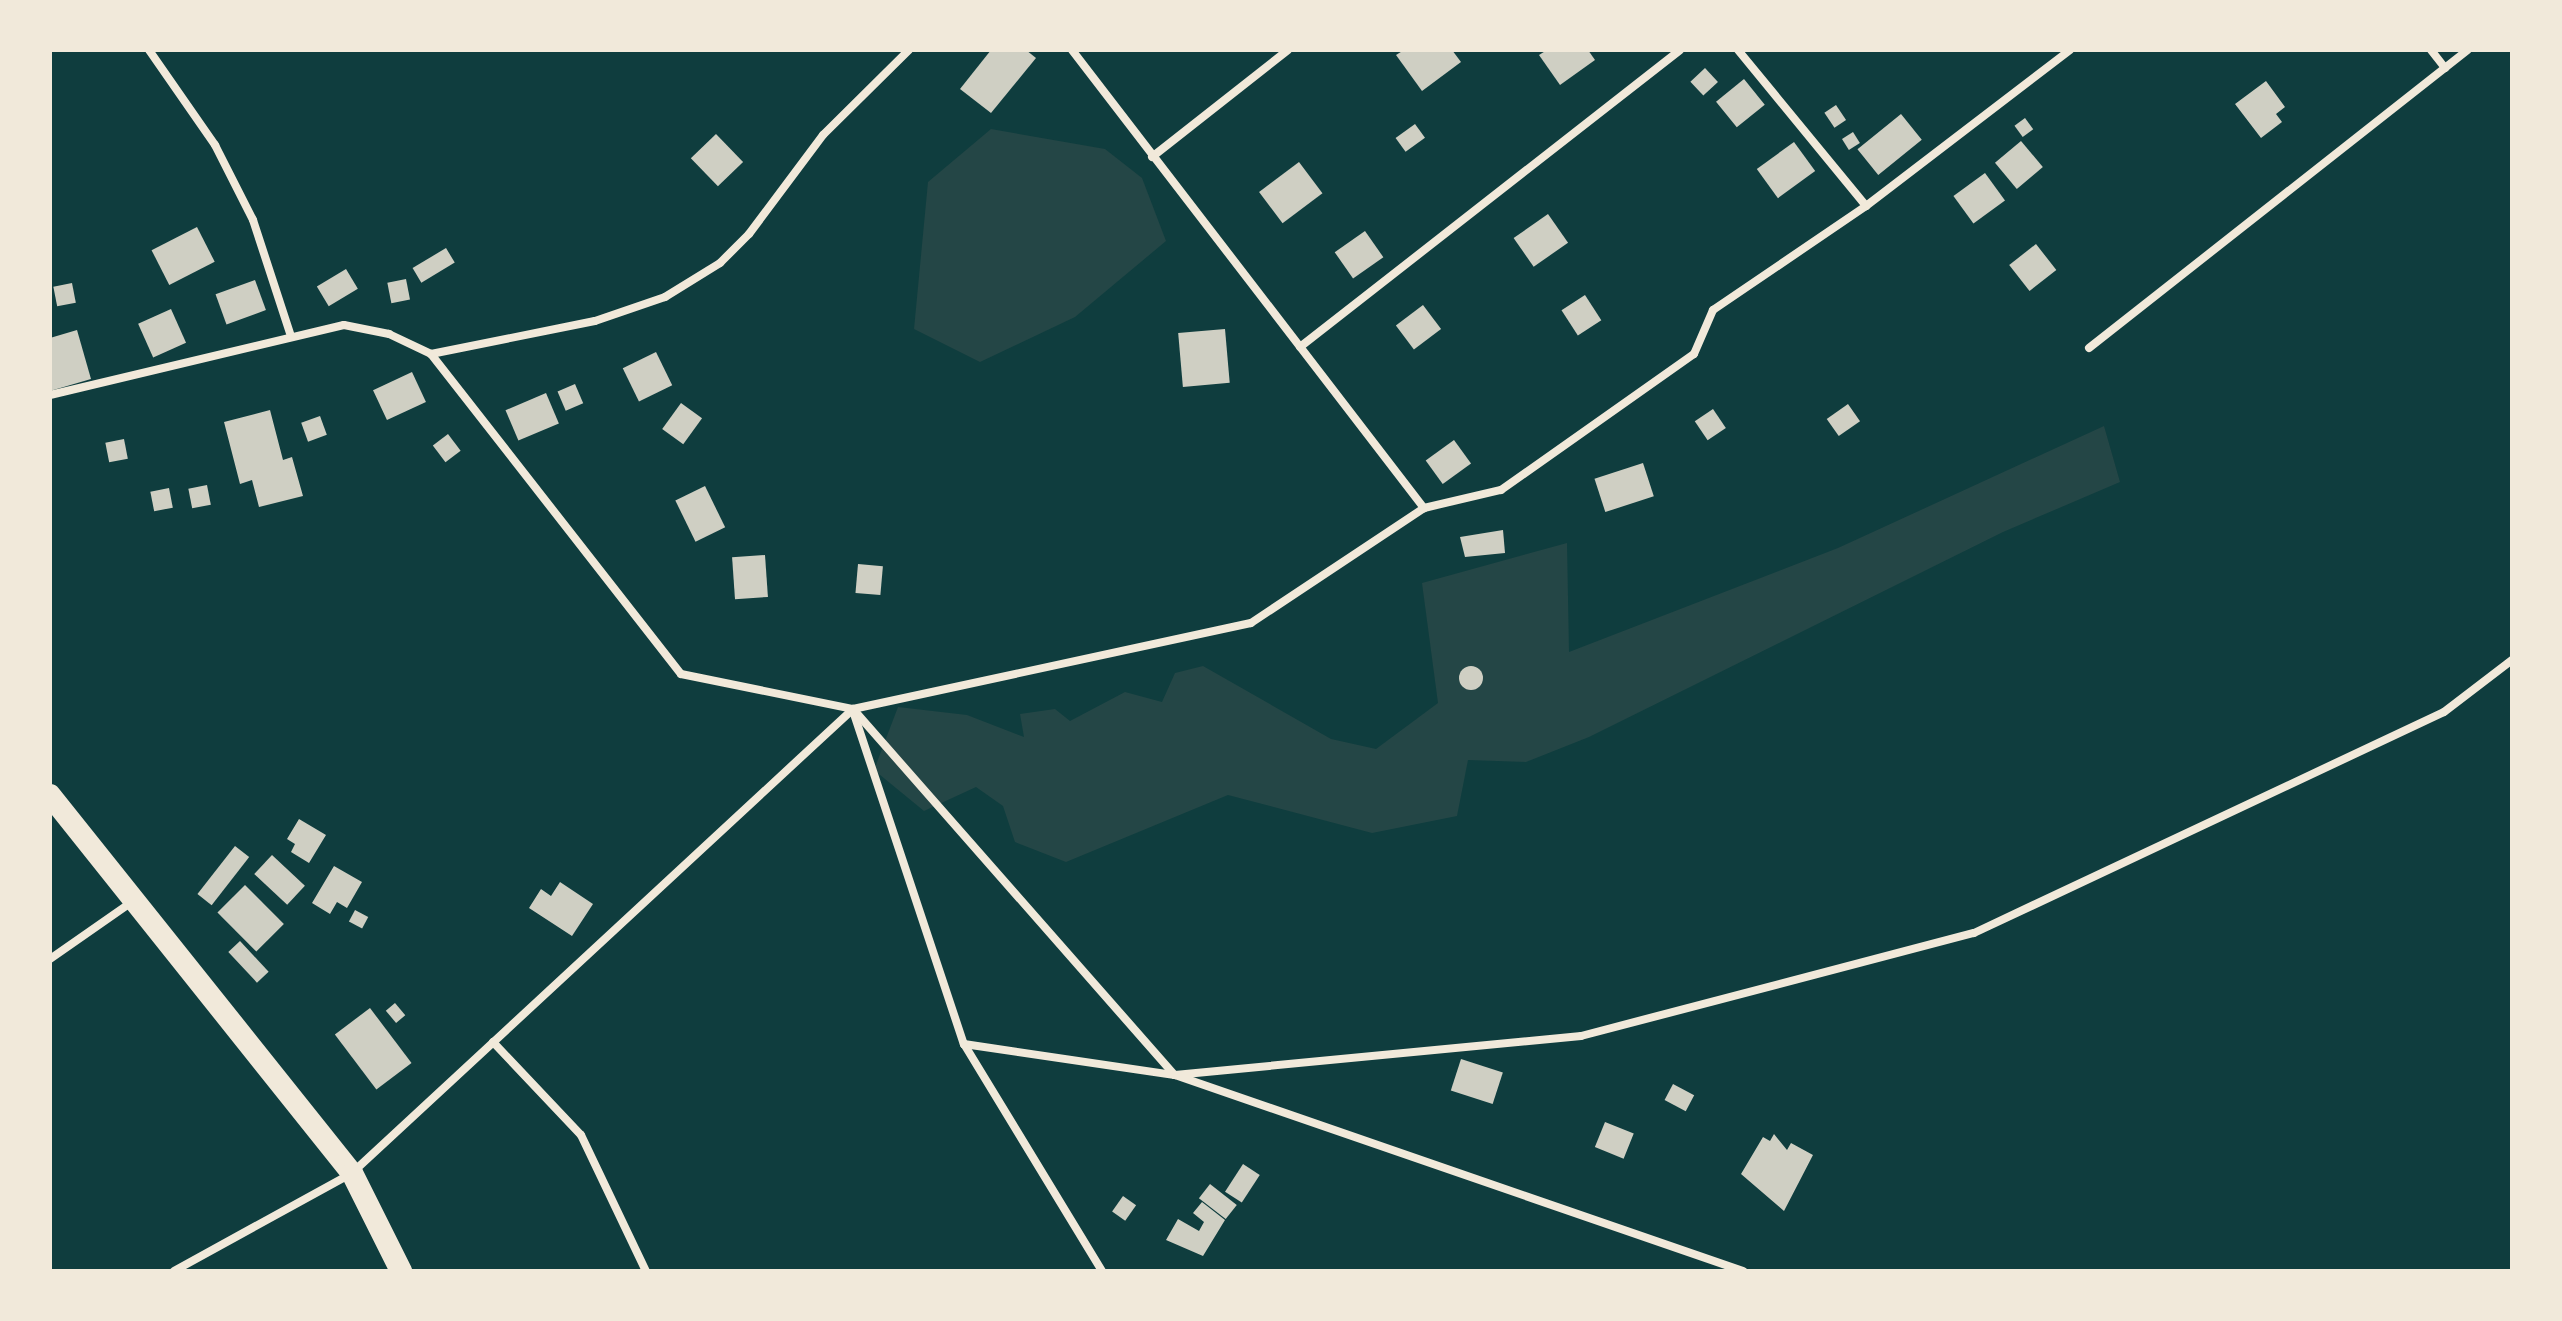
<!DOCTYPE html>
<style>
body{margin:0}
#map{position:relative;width:2562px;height:1321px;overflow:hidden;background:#0f3d3e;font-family:"Work Sans",sans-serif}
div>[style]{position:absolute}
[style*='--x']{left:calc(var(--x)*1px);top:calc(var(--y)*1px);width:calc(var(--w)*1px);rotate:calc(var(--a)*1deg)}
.green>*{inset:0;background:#244646}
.building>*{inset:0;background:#cfcfc3;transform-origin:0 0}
.round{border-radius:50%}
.minor>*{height:8px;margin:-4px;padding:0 4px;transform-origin:4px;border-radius:4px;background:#f1e9da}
.trunk>*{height:22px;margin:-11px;padding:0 11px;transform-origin:11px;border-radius:11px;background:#f1e9da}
span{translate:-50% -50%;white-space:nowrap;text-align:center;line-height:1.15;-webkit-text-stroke:6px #f1e9da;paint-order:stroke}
.frame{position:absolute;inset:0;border:52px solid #f1e9da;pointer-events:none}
</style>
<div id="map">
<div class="green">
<i style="clip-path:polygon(991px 129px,1105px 149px,1142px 178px,1166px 241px,1075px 317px,980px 362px,914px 329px,928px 182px)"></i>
<i style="clip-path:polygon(2104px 426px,2120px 482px,2003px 532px,1589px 737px,1526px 762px,1468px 760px,1457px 816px,1372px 833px,1228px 795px,1066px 862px,1015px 842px,1003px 806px,976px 787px,924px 811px,874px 770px,898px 707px,967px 715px,1024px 737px,1020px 714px,1055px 709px,1070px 721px,1125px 692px,1162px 702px,1175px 673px,1203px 666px,1331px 739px,1376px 749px,1438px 703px,1422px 583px,1567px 543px,1569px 652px,1838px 548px)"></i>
</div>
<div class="building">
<i style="clip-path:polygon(991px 50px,1026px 50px,1036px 58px,991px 113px,960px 89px)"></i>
<i style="clip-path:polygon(1404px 50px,1452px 50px,1461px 62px,1422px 91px,1396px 55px)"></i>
<i style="clip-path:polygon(1547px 50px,1588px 50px,1595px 60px,1560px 85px,1539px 55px)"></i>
<i style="left:1705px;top:68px;width:19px;height:20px;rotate:47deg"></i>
<i style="left:1744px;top:79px;width:33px;height:36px;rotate:51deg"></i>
<i style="clip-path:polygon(2266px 81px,2285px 107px,2276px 114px,2282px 122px,2261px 138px,2235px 104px)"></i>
<i style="left:1836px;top:105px;width:18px;height:14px;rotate:56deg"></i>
<i style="left:1901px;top:114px;width:33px;height:56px;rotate:51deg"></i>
<i style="left:2025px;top:118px;width:14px;height:13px;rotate:54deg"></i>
<i style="left:1415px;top:124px;width:17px;height:24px;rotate:54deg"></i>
<i style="left:1853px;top:132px;width:13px;height:13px;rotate:58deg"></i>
<i style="left:716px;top:134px;width:39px;height:35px;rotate:46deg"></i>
<i style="left:2021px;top:141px;width:34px;height:34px;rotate:50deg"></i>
<i style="left:1794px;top:142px;width:36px;height:46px;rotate:54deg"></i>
<i style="left:1299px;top:162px;width:39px;height:50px;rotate:53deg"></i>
<i style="left:1985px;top:173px;width:34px;height:39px;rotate:54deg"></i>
<i style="left:1548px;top:214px;width:35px;height:42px;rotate:55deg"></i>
<i style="left:197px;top:227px;width:39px;height:51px;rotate:63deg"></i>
<i style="left:1365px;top:231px;width:32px;height:37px;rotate:55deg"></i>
<i style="left:2036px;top:244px;width:33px;height:34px;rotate:52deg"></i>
<i style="left:446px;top:248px;width:17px;height:39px;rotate:59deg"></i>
<i style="left:346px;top:269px;width:23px;height:34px;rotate:59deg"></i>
<i style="left:406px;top:279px;width:21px;height:19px;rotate:79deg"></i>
<i style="left:255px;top:280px;width:32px;height:42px;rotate:70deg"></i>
<i style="left:72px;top:283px;width:20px;height:19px;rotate:79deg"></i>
<i style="left:1585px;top:295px;width:30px;height:28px;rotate:57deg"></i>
<i style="left:1423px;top:305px;width:30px;height:34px;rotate:53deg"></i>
<i style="left:171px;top:309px;width:37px;height:36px;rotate:66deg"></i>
<i style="left:1225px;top:329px;width:54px;height:47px;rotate:85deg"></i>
<i style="clip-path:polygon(77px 330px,91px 379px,50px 391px,50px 338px)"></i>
<i style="left:656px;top:352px;width:37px;height:37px;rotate:64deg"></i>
<i style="left:412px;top:372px;width:33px;height:43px;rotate:65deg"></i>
<i style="left:575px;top:384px;width:21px;height:19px;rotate:67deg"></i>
<i style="left:546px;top:393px;width:33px;height:44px;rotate:67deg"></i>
<i style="left:681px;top:403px;width:26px;height:32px;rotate:36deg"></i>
<i style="left:1848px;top:404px;width:21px;height:26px;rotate:55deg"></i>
<i style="left:1713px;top:409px;width:23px;height:22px;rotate:56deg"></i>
<i style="clip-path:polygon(270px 410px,283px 460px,292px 457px,303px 496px,259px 507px,252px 480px,240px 484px,224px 422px)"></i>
<i style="left:320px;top:416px;width:20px;height:20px;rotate:70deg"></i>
<i style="left:448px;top:434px;width:21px;height:19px;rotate:53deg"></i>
<i style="left:124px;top:439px;width:20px;height:19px;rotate:79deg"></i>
<i style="left:1454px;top:440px;width:29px;height:35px;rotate:54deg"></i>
<i style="left:1643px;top:463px;width:35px;height:51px;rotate:72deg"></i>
<i style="left:207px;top:485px;width:20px;height:19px;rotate:79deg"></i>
<i style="left:705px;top:486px;width:46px;height:33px;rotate:64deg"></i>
<i style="left:169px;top:488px;width:20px;height:19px;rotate:79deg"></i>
<i style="clip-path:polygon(1503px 530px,1505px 553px,1465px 557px,1460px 537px)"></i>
<i style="left:765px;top:555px;width:42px;height:33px;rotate:86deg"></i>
<i style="left:858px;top:564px;width:25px;height:29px;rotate:5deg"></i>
<i class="round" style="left:1459px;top:666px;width:24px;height:24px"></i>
<i style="clip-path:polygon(299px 819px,326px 835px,309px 863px,291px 852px,295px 844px,287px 839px)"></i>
<i style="left:235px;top:846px;width:18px;height:61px;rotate:38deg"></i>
<i style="left:272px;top:855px;width:45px;height:26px;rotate:43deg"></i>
<i style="clip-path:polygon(334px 866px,362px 882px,347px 908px,337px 902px,330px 914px,312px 903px)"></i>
<i style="clip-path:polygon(560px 882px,593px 904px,572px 936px,529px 908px,541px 889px,551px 896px)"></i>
<i style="left:245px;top:885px;width:55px;height:39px;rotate:45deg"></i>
<i style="left:355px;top:910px;width:15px;height:13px;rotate:28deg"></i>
<i style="left:240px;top:941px;width:42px;height:16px;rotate:47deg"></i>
<i style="left:395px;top:1003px;width:16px;height:12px;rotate:50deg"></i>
<i style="left:370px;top:1008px;width:69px;height:44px;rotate:53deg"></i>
<i style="left:1461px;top:1059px;width:44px;height:33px;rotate:18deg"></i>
<i style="left:1673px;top:1084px;width:24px;height:18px;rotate:28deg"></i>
<i style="left:1605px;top:1122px;width:31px;height:27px;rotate:22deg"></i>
<i style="clip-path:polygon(1774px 1134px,1787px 1150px,1791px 1143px,1813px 1155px,1784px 1211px,1741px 1174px,1763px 1137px,1770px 1141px)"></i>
<i style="left:1243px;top:1164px;width:20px;height:33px;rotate:33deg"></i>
<i style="left:1210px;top:1184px;width:34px;height:18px;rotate:38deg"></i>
<i style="left:1123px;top:1196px;width:16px;height:19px;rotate:35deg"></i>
<i style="clip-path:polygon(1202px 1202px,1225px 1220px,1203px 1256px,1166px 1240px,1178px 1219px,1199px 1231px,1204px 1222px,1193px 1213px)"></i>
</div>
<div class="minor">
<i style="--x:149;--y:50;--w:116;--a:55.2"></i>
<i style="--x:215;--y:145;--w:84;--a:63.1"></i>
<i style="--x:253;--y:220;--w:122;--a:71.9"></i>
<i style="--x:1072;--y:50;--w:578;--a:52.46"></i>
<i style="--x:1738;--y:50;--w:202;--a:50.6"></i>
<i style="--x:2431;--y:50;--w:23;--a:52"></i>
<i style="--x:1152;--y:157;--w:173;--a:-38.2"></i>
<i style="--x:1300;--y:347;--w:482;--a:-38"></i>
<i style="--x:2089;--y:348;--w:482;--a:-38.2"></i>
<i style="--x:431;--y:354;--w:406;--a:52"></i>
<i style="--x:681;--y:674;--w:176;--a:11.5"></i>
<i style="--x:853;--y:709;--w:407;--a:-12.2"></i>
<i style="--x:1251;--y:623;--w:208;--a:-33.6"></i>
<i style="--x:1424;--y:508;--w:79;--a:-13.2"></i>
<i style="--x:1501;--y:490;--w:236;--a:-35.2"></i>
<i style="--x:1694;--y:354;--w:48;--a:-66.6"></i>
<i style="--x:1713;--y:310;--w:185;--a:-34.2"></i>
<i style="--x:1866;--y:206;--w:257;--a:-37.4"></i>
<i style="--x:50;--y:395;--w:302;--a:-13.4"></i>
<i style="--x:344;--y:325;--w:46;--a:11.3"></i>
<i style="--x:389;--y:334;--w:47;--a:25.5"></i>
<i style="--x:431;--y:354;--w:167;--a:-11.4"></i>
<i style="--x:595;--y:321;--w:74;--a:-18.9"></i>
<i style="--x:665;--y:297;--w:65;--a:-31.7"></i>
<i style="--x:720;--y:263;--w:41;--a:-45"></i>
<i style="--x:749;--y:234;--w:124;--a:-53.2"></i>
<i style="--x:823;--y:135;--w:121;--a:-44.7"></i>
<i style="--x:853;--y:709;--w:487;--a:48.7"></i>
<i style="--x:1175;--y:1075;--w:408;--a:-5.5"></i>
<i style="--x:1581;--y:1036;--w:406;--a:-14.7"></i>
<i style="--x:1974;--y:933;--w:519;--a:-25.18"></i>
<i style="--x:2444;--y:712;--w:86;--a:-37.4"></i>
<i style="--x:854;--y:714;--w:348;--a:71.6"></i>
<i style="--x:964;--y:1044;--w:266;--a:58.7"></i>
<i style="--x:50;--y:959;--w:101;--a:-34.9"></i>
<i style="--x:493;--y:1042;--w:128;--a:46.6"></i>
<i style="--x:581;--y:1135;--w:151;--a:64.5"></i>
<i style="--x:964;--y:1044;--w:213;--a:8.4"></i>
<i style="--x:1175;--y:1075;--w:601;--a:19.04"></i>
<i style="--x:174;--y:1271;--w:203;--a:-28.8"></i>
<i style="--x:352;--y:1173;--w:683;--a:-42.8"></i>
</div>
<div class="trunk">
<i style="--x:50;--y:795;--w:484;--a:51.4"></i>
<i style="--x:352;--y:1173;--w:110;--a:63.4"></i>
</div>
<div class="frame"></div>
</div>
